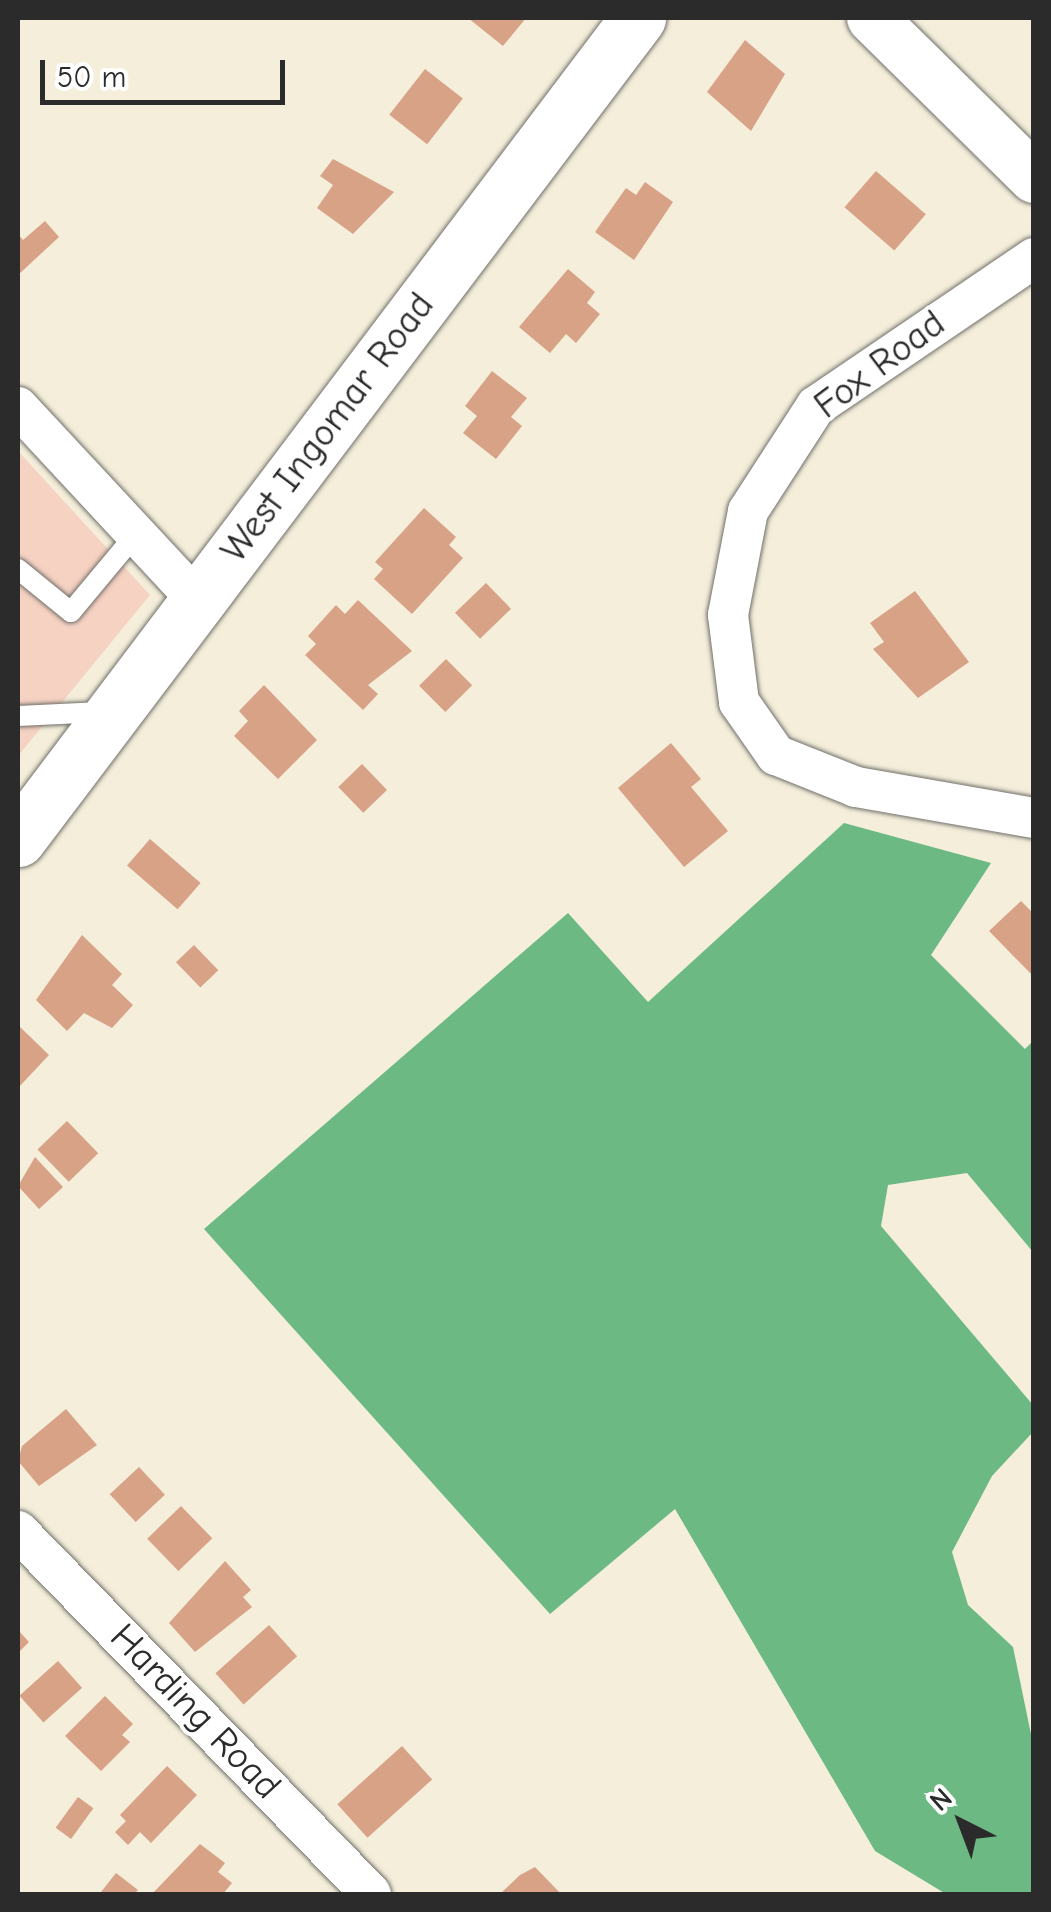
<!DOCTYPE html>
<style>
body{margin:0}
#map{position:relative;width:1051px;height:1912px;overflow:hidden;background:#f4eedb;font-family:"Comic Neue",sans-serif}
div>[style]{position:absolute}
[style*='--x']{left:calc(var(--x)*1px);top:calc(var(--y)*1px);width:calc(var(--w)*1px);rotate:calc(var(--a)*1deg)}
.built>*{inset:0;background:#f6d2c3}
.forest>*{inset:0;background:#6cb983}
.building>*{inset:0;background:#d8a287;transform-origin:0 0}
.roads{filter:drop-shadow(0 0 2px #716f69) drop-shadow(0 0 2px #716f69)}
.service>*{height:20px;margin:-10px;padding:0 10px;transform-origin:10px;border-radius:10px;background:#fff}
.minor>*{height:40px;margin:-20px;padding:0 20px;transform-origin:20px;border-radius:20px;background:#fff}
.tertiary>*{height:50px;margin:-25px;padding:0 25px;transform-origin:25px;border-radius:25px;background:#fff}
.primary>*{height:55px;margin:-27.5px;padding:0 27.5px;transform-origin:27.5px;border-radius:27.5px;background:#fff}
span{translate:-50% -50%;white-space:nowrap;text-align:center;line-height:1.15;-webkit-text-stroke:8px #fff;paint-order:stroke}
.street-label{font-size:38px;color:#2b2b2b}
.frame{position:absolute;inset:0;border:20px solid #2b2b2b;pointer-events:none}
.north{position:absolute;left:911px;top:1772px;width:100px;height:100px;-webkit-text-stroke:8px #fff;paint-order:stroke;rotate:318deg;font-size:28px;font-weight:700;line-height:40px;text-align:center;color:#2b2b2b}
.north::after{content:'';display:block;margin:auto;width:35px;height:45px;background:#2b2b2b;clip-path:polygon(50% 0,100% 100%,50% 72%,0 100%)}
.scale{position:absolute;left:40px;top:60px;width:245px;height:45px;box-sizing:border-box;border:5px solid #2b2b2b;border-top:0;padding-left:12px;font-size:30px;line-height:35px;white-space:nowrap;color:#2b2b2b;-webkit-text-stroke:8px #fff;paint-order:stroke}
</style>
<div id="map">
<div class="built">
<i style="clip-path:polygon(18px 451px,150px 595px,18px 756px)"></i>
</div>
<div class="forest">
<i style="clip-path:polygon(844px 823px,991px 863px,931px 955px,1025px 1049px,1033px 1041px,1033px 1252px,967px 1173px,888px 1185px,881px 1226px,1033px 1405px,1033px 1432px,992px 1476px,952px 1552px,968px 1605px,1013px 1647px,1033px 1744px,1033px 1894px,946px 1894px,875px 1851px,675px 1509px,550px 1614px,204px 1229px,568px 913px,648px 1002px)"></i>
</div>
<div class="building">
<i style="clip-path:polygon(468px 18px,526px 18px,503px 46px)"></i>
<i style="clip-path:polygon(745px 40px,785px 74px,751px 131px,707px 92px)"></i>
<i style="left:425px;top:69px;width:48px;height:58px;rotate:38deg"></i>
<i style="clip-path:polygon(333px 159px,394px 192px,353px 234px,317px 208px,333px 185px,320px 176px)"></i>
<i style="left:876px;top:171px;width:66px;height:48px;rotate:41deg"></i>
<i style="clip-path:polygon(645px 182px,673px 202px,634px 260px,595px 232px,626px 188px,636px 195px)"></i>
<i style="clip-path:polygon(45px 221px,59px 237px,18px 275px,18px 234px,23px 240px)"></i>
<i style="clip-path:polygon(568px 269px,595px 292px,587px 303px,600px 314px,576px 343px,566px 334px,550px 353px,519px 327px)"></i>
<i style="clip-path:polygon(492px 371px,527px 398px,511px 417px,522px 426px,496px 459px,463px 433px,477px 416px,465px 406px)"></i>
<i style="clip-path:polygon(424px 508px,456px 537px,449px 545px,463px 558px,412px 614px,374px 579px,383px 569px,375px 562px)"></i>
<i style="left:486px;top:583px;width:36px;height:43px;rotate:46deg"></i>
<i style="clip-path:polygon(915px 591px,969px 662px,918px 698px,873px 649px,884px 642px,870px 623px)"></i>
<i style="clip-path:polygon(358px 600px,412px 651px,368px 685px,378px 694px,363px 710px,305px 655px,316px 644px,308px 636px,336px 605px,345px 614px)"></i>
<i style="left:446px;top:659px;width:37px;height:38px;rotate:45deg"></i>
<i style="clip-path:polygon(264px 685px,317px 740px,278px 779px,234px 736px,248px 721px,239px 711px)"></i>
<i style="clip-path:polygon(671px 743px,701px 779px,691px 787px,728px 831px,684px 867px,618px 788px)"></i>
<i style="left:362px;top:764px;width:36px;height:33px;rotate:46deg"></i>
<i style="left:150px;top:839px;width:67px;height:35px;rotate:41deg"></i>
<i style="clip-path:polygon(1021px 901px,1034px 914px,1034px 977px,989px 931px)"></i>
<i style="clip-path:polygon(82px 935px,122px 974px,112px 985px,133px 1005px,112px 1028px,84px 1013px,67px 1031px,36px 1000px)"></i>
<i style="left:194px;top:945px;width:35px;height:25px;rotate:46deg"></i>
<i style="clip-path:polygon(18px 1025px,49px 1055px,18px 1088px)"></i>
<i style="left:67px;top:1121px;width:45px;height:41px;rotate:46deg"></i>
<i style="clip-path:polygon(35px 1157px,63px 1187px,39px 1209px,18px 1186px)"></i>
<i style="clip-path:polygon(66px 1409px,97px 1445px,39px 1486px,18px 1461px,22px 1446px)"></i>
<i style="left:139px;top:1467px;width:38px;height:40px;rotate:47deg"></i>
<i style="left:181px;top:1506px;width:45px;height:47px;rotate:46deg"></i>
<i style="clip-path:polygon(225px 1561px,251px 1590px,243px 1597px,252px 1607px,195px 1652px,169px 1623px)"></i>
<i style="left:269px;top:1625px;width:42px;height:72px;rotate:48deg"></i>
<i style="clip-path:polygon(18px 1630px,29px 1642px,18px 1653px)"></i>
<i style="left:58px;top:1661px;width:36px;height:52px;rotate:48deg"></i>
<i style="clip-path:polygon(105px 1696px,133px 1724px,122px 1735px,130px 1742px,101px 1771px,65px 1736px)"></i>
<i style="left:402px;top:1746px;width:45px;height:87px;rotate:48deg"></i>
<i style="clip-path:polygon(167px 1766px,197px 1795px,151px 1843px,140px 1832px,128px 1845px,115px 1832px,126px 1821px,120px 1815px)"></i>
<i style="left:78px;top:1797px;width:19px;height:38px;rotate:36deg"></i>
<i style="clip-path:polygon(200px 1844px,225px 1863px,218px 1872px,232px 1883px,223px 1894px,152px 1894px)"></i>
<i style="clip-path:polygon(535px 1867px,561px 1894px,500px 1894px,520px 1875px)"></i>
<i style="clip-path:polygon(116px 1873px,138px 1890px,134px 1894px,101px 1892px)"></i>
</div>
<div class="roads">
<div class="service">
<i style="--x:18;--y:569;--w:68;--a:39.1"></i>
<i style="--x:71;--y:612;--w:102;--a:-50.2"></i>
<i style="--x:18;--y:716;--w:84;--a:-2.7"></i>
</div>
<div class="minor">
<i style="--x:1034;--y:258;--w:263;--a:145.8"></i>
<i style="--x:816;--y:406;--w:125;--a:122.9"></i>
<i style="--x:748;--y:511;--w:106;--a:100.9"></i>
<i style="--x:728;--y:615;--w:88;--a:82.8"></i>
<i style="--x:739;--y:702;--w:65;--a:55.1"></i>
<i style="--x:776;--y:755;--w:86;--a:21.8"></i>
<i style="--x:856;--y:787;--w:181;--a:9.9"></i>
<i style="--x:18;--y:407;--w:265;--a:47.1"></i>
<i style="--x:18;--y:1531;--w:506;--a:45.8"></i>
</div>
<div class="tertiary">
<i style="--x:872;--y:18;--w:228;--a:44.6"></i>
</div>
<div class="primary">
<i style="--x:18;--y:839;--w:1029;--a:-52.94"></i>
</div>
</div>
<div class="street-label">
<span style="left:880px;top:365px;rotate:-37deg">Fox Road</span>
<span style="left:328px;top:428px;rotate:-53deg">West Ingomar Road</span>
<span style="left:195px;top:1712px;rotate:46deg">Harding Road</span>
</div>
<div class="frame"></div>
<div class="north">N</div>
<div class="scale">50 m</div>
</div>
